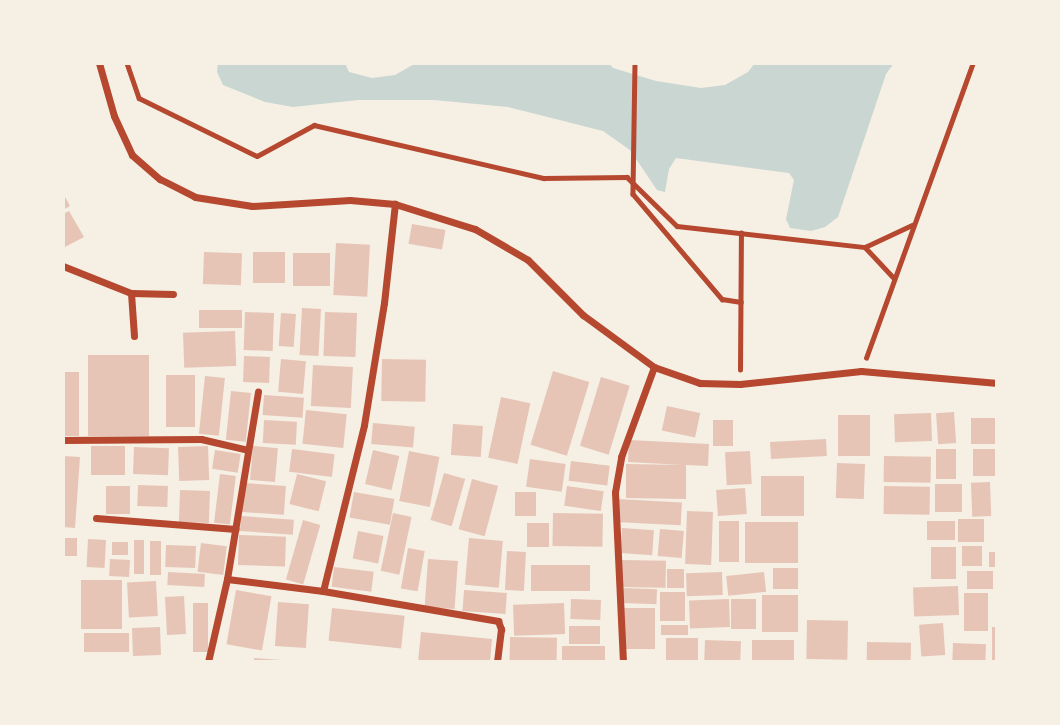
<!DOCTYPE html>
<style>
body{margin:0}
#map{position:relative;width:1060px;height:725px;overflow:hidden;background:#f6efe4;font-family:"Sofia Sans Condensed",sans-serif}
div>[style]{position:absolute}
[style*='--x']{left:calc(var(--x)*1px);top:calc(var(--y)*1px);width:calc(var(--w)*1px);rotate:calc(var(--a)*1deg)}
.water>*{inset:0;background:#c9d6d2}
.building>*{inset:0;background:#e6c5b7;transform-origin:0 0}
.path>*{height:4.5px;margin:-2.25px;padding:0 2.25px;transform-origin:2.25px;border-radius:2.25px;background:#b5482f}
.minor>*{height:7px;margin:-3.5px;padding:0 3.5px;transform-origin:3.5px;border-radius:3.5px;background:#b5482f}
span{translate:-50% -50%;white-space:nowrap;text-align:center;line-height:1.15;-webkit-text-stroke:7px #f6efe4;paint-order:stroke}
.frame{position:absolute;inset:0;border:65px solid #f6efe4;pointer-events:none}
</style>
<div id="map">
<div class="water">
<i style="clip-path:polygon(218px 63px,345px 63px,349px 72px,372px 78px,395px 75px,416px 63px,609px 63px,613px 68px,656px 81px,701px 88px,725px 85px,748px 72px,755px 63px,894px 63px,886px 74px,838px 217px,825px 227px,811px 231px,790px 228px,786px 219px,794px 180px,789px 173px,676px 158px,669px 169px,665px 192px,657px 190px,630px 150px,603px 131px,508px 107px,434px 100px,358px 100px,293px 107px,265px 102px,223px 85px,217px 72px)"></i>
</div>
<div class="building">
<i style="clip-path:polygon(63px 193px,70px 206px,63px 210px)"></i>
<i style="clip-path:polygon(69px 211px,84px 237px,63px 248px,63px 214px)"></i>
<i style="left:412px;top:224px;width:34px;height:20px;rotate:10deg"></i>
<i style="left:336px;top:243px;width:34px;height:52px;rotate:3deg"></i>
<i style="left:204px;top:252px;width:38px;height:32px;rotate:2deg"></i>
<i style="left:253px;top:252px;width:32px;height:31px"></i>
<i style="left:293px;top:253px;width:37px;height:33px"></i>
<i style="left:302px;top:308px;width:19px;height:47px;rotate:3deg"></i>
<i style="left:199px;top:310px;width:43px;height:18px"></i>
<i style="left:245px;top:312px;width:29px;height:38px;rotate:2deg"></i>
<i style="left:325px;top:312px;width:32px;height:44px;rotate:2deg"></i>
<i style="left:281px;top:313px;width:15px;height:33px;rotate:4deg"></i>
<i style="left:235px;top:331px;width:35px;height:52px;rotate:88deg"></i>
<i style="left:88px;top:355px;width:61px;height:81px"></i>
<i style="left:244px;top:356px;width:26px;height:26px;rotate:2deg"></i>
<i style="left:281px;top:359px;width:25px;height:33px;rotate:5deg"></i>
<i style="left:382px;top:359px;width:44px;height:42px;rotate:1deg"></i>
<i style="left:313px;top:365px;width:40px;height:41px;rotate:3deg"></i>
<i style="left:553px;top:371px;width:38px;height:77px;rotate:17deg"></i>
<i style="left:63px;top:372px;width:16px;height:64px"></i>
<i style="left:166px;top:375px;width:29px;height:52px"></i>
<i style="left:205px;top:376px;width:20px;height:58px;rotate:6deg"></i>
<i style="left:601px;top:377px;width:30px;height:72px;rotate:17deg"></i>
<i style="left:231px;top:391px;width:20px;height:49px;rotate:6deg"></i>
<i style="left:264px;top:395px;width:40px;height:20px;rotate:4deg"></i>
<i style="left:501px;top:397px;width:30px;height:62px;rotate:12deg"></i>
<i style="left:667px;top:406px;width:34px;height:25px;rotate:12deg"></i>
<i style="left:306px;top:410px;width:41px;height:34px;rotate:6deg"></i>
<i style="left:954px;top:412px;width:31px;height:18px;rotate:86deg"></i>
<i style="left:931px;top:413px;width:28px;height:37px;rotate:88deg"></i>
<i style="left:870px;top:415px;width:41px;height:32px;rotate:90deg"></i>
<i style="left:971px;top:418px;width:26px;height:26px"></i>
<i style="left:264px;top:420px;width:33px;height:23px;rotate:3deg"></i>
<i style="left:713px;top:420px;width:20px;height:26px"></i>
<i style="left:373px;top:423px;width:42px;height:21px;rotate:5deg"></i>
<i style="left:453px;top:424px;width:30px;height:31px;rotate:4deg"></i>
<i style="left:826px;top:439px;width:17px;height:56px;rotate:87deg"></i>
<i style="clip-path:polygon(629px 440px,709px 444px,708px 466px,686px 465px,686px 499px,626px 498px,626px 464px,683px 465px,628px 462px)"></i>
<i style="left:91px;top:446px;width:34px;height:29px"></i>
<i style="left:208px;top:446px;width:34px;height:30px;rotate:88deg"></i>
<i style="left:253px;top:446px;width:25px;height:34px;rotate:5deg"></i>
<i style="left:134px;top:447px;width:35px;height:27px;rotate:2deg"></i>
<i style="left:292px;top:449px;width:43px;height:23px;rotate:7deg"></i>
<i style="left:936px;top:449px;width:20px;height:30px"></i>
<i style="left:973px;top:449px;width:24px;height:27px"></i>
<i style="left:215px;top:450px;width:26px;height:19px;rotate:9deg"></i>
<i style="left:373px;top:450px;width:27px;height:35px;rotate:13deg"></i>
<i style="left:409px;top:451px;width:31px;height:51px;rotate:11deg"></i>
<i style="left:750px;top:451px;width:33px;height:25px;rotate:87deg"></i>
<i style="clip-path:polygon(63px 456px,80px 457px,75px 528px,63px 527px)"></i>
<i style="left:884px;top:456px;width:47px;height:26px;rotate:1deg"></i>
<i style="left:530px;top:459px;width:36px;height:28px;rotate:8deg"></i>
<i style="left:571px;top:461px;width:39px;height:20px;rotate:7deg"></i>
<i style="left:837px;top:463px;width:28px;height:35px;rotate:2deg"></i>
<i style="left:444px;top:473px;width:22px;height:49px;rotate:16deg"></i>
<i style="left:220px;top:474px;width:16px;height:49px;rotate:7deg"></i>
<i style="left:297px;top:474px;width:30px;height:31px;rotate:14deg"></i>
<i style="left:761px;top:476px;width:43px;height:40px"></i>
<i style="left:472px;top:479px;width:27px;height:52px;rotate:15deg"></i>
<i style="left:990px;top:482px;width:34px;height:19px;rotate:88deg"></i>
<i style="left:244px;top:483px;width:42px;height:29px;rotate:4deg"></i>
<i style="left:935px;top:484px;width:27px;height:28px"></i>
<i style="left:138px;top:485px;width:30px;height:21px;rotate:2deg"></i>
<i style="left:106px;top:486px;width:24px;height:28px"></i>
<i style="left:567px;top:486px;width:37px;height:20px;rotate:8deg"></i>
<i style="left:884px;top:486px;width:46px;height:28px;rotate:1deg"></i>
<i style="left:745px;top:488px;width:26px;height:29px;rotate:86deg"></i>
<i style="left:180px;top:490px;width:30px;height:32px;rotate:2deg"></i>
<i style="left:354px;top:492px;width:41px;height:26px;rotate:10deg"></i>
<i style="left:515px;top:492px;width:21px;height:24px"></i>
<i style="left:617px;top:499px;width:65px;height:23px;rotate:3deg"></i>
<i style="left:687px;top:511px;width:26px;height:53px;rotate:2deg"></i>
<i style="left:393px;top:513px;width:19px;height:59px;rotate:12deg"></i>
<i style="left:553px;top:513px;width:50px;height:33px;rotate:1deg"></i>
<i style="left:241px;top:516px;width:53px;height:15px;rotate:4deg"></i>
<i style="left:958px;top:519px;width:26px;height:23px"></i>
<i style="left:303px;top:520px;width:18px;height:62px;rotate:16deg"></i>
<i style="left:719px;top:521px;width:20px;height:41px"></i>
<i style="left:927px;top:521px;width:28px;height:19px"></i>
<i style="left:798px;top:522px;width:41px;height:53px;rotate:90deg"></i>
<i style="left:527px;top:523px;width:22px;height:24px"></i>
<i style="left:622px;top:528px;width:32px;height:25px;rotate:4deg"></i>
<i style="left:660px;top:529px;width:24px;height:27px;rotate:5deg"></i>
<i style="left:358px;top:531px;width:26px;height:28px;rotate:11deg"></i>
<i style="left:239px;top:535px;width:47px;height:30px;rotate:2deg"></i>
<i style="left:63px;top:538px;width:14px;height:18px"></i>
<i style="left:469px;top:538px;width:34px;height:47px;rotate:5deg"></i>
<i style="left:88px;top:539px;width:18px;height:28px;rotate:3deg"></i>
<i style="left:134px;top:540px;width:10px;height:34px"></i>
<i style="left:150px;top:541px;width:11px;height:34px"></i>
<i style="left:112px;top:542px;width:16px;height:13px"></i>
<i style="left:201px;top:543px;width:26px;height:29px;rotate:7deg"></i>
<i style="left:166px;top:545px;width:30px;height:22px;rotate:2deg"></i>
<i style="left:962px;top:546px;width:20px;height:20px"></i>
<i style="left:931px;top:547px;width:25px;height:32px"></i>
<i style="left:408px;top:548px;width:17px;height:41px;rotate:10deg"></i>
<i style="left:507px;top:551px;width:19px;height:39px;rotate:3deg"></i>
<i style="left:989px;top:552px;width:8px;height:15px"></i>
<i style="left:110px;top:559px;width:20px;height:17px;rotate:3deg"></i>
<i style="left:428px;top:559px;width:30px;height:48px;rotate:4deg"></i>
<i style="left:620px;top:560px;width:46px;height:27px;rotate:1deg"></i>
<i style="left:531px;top:565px;width:59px;height:26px"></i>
<i style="left:334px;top:567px;width:40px;height:20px;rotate:7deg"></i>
<i style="left:773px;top:568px;width:25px;height:21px"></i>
<i style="left:667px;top:569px;width:17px;height:19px"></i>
<i style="left:967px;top:571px;width:26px;height:18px"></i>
<i style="left:168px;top:572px;width:37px;height:13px;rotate:3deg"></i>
<i style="left:722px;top:572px;width:23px;height:36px;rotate:88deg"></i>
<i style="left:764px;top:572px;width:20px;height:38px;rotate:84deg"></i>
<i style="left:81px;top:580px;width:41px;height:49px"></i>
<i style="left:156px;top:581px;width:35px;height:29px;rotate:87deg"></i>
<i style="left:958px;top:586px;width:29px;height:45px;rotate:88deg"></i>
<i style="left:623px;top:588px;width:34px;height:15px;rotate:2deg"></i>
<i style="left:236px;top:590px;width:36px;height:55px;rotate:10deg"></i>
<i style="left:464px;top:590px;width:43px;height:21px;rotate:4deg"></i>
<i style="left:660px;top:592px;width:25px;height:29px"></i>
<i style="left:964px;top:593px;width:24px;height:38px"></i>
<i style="left:762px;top:595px;width:36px;height:37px"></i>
<i style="left:184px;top:596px;width:38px;height:19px;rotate:87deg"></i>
<i style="left:571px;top:599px;width:30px;height:20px;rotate:2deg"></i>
<i style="left:729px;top:599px;width:28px;height:40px;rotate:88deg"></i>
<i style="left:731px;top:599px;width:25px;height:30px"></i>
<i style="left:278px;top:602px;width:31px;height:44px;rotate:4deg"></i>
<i style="left:193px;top:603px;width:15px;height:49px"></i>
<i style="left:564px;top:603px;width:31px;height:51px;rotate:88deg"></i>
<i style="left:332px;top:608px;width:73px;height:33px;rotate:6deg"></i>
<i style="left:624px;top:608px;width:31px;height:41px"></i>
<i style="left:807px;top:620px;width:41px;height:39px;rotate:1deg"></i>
<i style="left:943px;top:623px;width:32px;height:24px;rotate:86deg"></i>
<i style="left:661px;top:625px;width:27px;height:10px"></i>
<i style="left:569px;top:626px;width:31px;height:18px"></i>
<i style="left:160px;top:627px;width:28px;height:28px;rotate:88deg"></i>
<i style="left:992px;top:627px;width:5px;height:35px"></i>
<i style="clip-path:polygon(421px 632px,492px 639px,490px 662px,418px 662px)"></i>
<i style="left:129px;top:633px;width:19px;height:45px;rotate:90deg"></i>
<i style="left:510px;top:637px;width:47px;height:25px;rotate:1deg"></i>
<i style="left:698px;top:638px;width:24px;height:32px;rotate:90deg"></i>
<i style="left:705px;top:640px;width:36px;height:22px;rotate:2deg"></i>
<i style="left:752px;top:640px;width:42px;height:22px"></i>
<i style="left:867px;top:642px;width:44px;height:20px;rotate:1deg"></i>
<i style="left:953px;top:643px;width:33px;height:19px;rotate:2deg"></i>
<i style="left:562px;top:646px;width:43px;height:16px"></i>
<i style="clip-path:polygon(254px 658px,282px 660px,282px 662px,254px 662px)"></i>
</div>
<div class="path">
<i style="--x:127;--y:63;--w:37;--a:71"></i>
<i style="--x:139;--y:98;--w:131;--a:26.2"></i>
<i style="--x:257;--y:156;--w:65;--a:-28.5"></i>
<i style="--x:314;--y:125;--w:236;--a:13"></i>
<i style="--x:544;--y:178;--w:83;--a:-0.7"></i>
<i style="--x:627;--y:177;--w:70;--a:44.4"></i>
<i style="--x:677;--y:226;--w:189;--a:6.4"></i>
<i style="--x:865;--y:247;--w:52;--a:-25.1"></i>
<i style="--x:635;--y:63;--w:131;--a:90.9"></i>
<i style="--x:633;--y:194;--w:138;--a:49.7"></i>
<i style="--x:722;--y:299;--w:19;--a:9"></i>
<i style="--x:865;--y:247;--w:41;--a:47"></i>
<i style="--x:866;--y:358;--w:314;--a:-70.1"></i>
<i style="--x:740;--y:370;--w:137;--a:-89.6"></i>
</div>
<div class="minor">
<i style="--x:99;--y:63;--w:55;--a:74.2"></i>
<i style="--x:114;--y:116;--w:43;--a:65.2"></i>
<i style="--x:132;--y:155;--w:37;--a:41"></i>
<i style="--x:160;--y:179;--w:39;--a:27"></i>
<i style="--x:195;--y:197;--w:58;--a:9"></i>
<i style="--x:252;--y:206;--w:98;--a:-3.5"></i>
<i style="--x:350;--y:200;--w:45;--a:5.1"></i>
<i style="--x:395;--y:204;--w:84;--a:17.4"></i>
<i style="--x:475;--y:229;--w:61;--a:30.3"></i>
<i style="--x:528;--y:260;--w:78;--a:45"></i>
<i style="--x:583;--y:315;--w:88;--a:36.2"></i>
<i style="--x:654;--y:367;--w:49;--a:19.2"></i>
<i style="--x:700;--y:383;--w:40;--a:1.4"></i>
<i style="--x:740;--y:384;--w:122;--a:-6.1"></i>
<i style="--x:861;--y:371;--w:137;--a:5"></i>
<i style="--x:63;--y:266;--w:73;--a:21.7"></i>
<i style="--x:131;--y:293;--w:42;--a:1.4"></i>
<i style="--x:131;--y:293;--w:43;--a:86"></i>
<i style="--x:63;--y:440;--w:138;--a:-0.4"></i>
<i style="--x:201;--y:439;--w:48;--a:13.2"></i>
<i style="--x:96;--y:518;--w:140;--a:4.5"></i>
<i style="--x:227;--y:579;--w:97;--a:7.1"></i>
<i style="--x:323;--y:591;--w:178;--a:9.7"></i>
<i style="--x:498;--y:621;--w:9;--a:69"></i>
<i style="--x:501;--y:629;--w:33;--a:97"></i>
<i style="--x:323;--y:591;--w:171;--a:-76.1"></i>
<i style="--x:364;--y:425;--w:124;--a:-80.7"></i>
<i style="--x:384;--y:303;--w:100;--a:-83.7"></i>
<i style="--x:208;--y:662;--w:85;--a:-77.1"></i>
<i style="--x:227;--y:579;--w:190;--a:-80.6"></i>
<i style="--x:623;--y:662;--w:170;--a:-92.7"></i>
<i style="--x:615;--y:492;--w:36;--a:-80"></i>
<i style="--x:621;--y:457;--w:96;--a:-69.9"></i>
</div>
<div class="frame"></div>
</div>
